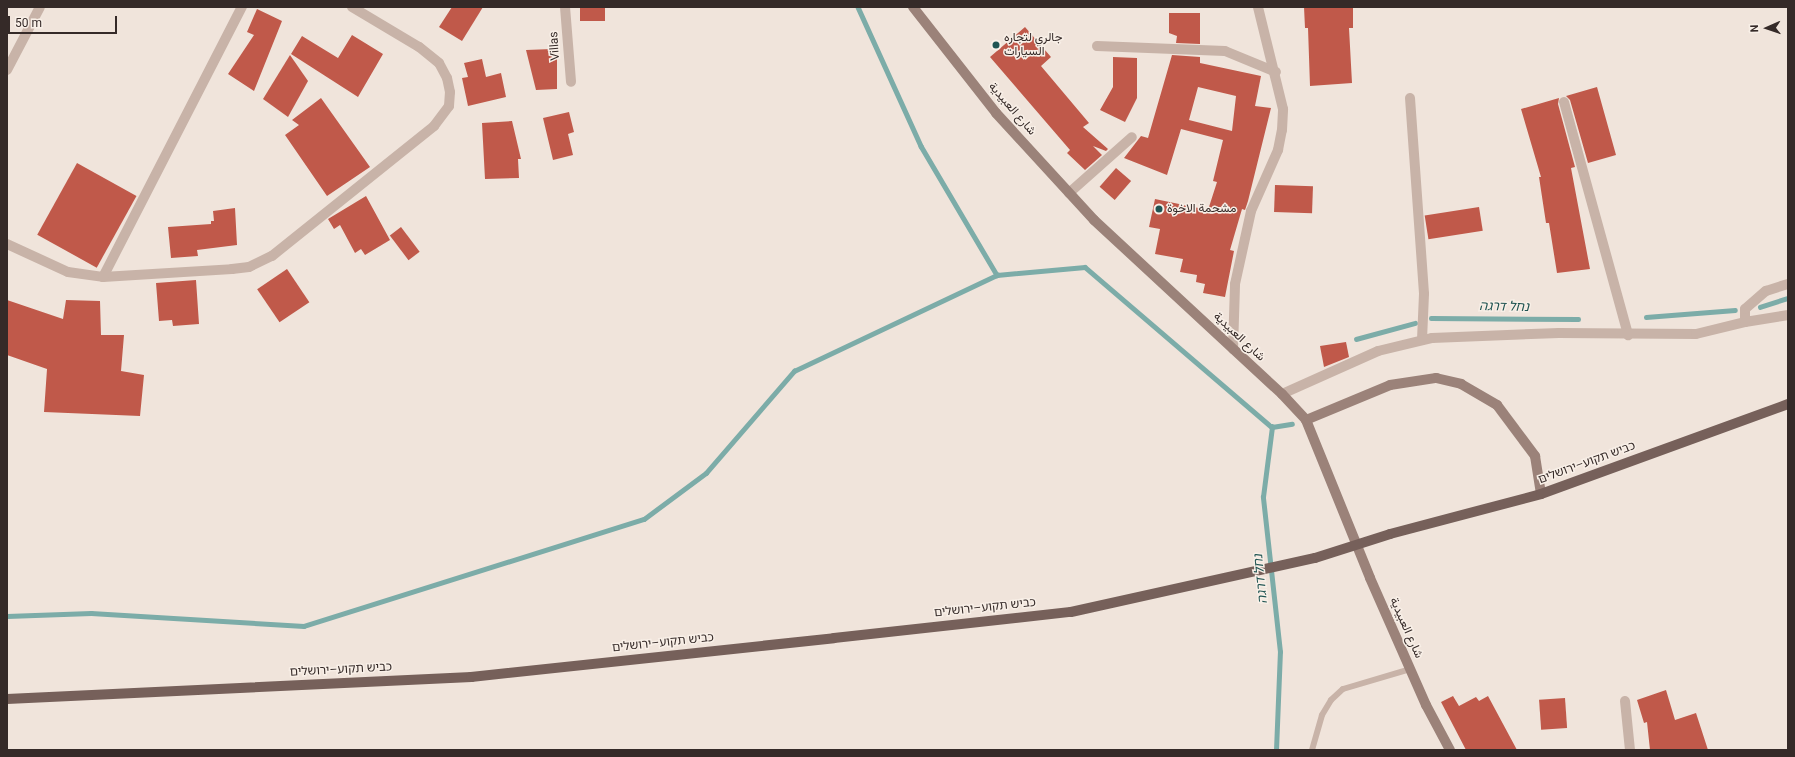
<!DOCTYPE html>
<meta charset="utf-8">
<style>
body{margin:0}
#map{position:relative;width:1795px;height:757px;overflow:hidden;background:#f0e4db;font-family:Roboto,Vazirmatn,"Noto Sans Hebrew",sans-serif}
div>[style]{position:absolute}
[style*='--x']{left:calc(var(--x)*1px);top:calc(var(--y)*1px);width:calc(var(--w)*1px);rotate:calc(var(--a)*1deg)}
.stream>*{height:4.5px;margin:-2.25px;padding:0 2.25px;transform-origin:2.25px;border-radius:2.25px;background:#7caca8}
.building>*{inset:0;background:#c0594a;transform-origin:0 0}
.lane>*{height:6px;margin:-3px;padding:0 3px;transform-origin:3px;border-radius:3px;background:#c8b3a8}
.street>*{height:10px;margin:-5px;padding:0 5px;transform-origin:5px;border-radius:5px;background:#c8b3a8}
.secondary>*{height:10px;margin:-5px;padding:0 5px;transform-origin:5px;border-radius:5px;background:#9b8279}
.primary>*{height:10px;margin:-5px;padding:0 5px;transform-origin:5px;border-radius:5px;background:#76605a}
.primary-bridge>*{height:10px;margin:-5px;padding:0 5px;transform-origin:5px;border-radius:5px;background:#76605a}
.dots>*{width:11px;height:11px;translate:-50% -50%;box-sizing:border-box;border:2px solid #f8efe7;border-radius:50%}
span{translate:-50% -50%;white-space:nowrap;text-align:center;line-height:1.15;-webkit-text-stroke:3px #f8efe7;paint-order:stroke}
.poi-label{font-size:12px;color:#352a28}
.left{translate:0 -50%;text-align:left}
.street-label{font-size:12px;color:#352a28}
.water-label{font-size:13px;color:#205452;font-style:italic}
.frame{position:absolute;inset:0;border:8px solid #352a28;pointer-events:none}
.north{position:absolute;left:1747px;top:8px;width:40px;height:40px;-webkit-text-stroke:3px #f8efe7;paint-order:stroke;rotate:268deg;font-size:11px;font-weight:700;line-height:16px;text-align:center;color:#352a28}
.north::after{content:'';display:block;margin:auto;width:14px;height:18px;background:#352a28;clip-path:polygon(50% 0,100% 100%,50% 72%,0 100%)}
.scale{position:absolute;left:8px;top:16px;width:109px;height:18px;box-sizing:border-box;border:2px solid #352a28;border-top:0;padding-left:5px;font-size:12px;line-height:14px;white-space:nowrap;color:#352a28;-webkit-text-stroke:3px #f8efe7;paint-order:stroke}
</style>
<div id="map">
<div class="stream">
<i style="--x:858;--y:7;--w:153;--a:65.6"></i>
<i style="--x:921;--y:146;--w:150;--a:59.5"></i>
<i style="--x:1760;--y:307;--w:29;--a:-18"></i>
<i style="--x:1646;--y:317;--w:89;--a:-4.5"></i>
<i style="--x:1431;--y:318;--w:147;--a:0.4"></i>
<i style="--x:1356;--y:339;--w:61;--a:-15.2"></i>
<i style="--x:7;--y:616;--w:84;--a:-2"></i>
<i style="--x:91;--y:613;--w:213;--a:3.5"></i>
<i style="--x:304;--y:626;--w:356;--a:-17.5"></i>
<i style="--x:644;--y:519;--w:77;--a:-36.6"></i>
<i style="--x:706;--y:473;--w:135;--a:-49.2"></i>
<i style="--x:794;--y:371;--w:225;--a:-25.3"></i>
<i style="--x:997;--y:275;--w:88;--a:-5.2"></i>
<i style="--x:1085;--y:267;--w:246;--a:40.6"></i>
<i style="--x:1276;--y:750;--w:98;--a:-87.7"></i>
<i style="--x:1280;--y:652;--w:156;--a:-96.3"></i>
<i style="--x:1263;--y:497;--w:71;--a:-82.7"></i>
<i style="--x:1272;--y:427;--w:20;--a:-9"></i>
</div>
<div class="building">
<i style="clip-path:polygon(452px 7px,483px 7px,462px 41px,439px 27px)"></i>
<i style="left:580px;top:7px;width:25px;height:14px"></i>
<i style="clip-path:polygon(1304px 7px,1353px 7px,1353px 28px,1349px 28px,1352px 83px,1310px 86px,1308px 28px,1305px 28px)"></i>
<i style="clip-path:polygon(257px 9px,282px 21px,254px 91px,228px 74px,254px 35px,247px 32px)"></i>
<i style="clip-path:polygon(1169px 13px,1200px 13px,1200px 44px,1176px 43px,1177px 36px,1169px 33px)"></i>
<i style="clip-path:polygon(1025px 27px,1051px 57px,1041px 66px,1089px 123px,1083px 127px,1108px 149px,1106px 151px,1093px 146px,1102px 155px,1085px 170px,1067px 153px,1070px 150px,990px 57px)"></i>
<i style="clip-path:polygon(352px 35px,383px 54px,358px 97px,291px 54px,302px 36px,338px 58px)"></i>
<i style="clip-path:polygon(552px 49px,552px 57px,557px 57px,557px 89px,536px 90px,526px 50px)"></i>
<i style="clip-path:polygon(290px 55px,308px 81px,288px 117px,263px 99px)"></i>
<i style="clip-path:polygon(evenodd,1172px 55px,1200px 57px,1200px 63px,1261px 76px,1255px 106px,1271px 108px,1248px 201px,1245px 210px,1242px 209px,1230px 250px,1234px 251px,1225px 297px,1203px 293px,1205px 284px,1196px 282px,1197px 275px,1180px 272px,1183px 259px,1155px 254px,1160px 229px,1149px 227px,1155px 199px,1208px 210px,1217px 182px,1213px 181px,1223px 140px,1181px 129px,1167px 175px,1124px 158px,1141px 136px,1148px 138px,1172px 55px,1198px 87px,1236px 96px,1232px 131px,1189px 120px,1198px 87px)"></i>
<i style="clip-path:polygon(1113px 57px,1137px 58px,1137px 98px,1125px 122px,1100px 110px,1113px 87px)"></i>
<i style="clip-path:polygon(482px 59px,486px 77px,501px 73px,506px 97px,468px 106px,462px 78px,468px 77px,464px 63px)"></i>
<i style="clip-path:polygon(1597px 87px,1616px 155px,1588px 163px,1570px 100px,1566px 96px)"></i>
<i style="clip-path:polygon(321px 98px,370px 167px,327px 196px,285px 135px,299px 125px,292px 120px)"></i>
<i style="clip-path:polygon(1559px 98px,1558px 104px,1575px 167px,1571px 168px,1590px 269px,1557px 273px,1549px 223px,1546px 223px,1539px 177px,1541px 177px,1521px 109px)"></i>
<i style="clip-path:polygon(569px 112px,574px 132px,568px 134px,573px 155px,553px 160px,543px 118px)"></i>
<i style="clip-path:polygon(512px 121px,521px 159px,518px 159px,519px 178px,485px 179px,482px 123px)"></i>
<i style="left:77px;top:163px;width:68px;height:82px;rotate:29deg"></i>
<i style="left:1116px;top:168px;width:20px;height:25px;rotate:41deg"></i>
<i style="left:1275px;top:185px;width:38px;height:27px;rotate:2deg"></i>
<i style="clip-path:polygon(366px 196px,390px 240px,365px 255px,361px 249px,355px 253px,340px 225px,334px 229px,328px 219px)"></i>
<i style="left:1479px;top:207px;width:24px;height:55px;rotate:81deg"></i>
<i style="clip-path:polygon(235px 208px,237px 245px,197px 250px,198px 256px,171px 258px,168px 227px,211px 224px,211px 221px,214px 221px,213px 211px)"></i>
<i style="left:401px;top:227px;width:31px;height:14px;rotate:53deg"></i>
<i style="left:287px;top:269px;width:40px;height:36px;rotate:56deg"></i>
<i style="clip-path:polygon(196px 280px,199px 324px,173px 326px,172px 320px,159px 321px,156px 283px)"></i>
<i style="clip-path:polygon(7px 300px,63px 319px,66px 300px,100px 301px,101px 335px,124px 335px,121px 371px,144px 375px,140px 416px,44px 412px,47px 369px,7px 355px)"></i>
<i style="clip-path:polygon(1346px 342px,1349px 357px,1324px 367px,1320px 346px)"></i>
<i style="clip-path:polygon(1666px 690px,1675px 720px,1696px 713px,1708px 750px,1650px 750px,1647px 722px,1644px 723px,1637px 700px)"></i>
<i style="clip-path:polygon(1453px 696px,1459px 706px,1476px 697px,1479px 701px,1488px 696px,1517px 750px,1466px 750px,1441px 702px)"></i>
<i style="left:1565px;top:698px;width:30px;height:26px;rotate:86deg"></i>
</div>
<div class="lane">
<i style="--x:1312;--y:750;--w:36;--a:-74"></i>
<i style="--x:1322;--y:715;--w:17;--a:-59"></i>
<i style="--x:1331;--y:700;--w:16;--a:-43"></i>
<i style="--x:1343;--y:689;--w:70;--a:-16.6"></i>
</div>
<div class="street">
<i style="--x:565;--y:7;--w:75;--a:85.4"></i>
<i style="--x:1097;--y:46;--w:128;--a:2.2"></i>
<i style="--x:1225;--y:51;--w:55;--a:22.4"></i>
<i style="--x:7;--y:70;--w:71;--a:-62.4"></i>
<i style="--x:1410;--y:98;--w:196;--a:85.9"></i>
<i style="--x:1424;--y:294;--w:46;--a:92.5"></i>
<i style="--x:1564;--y:102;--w:242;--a:74.6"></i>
<i style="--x:1069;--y:193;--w:84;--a:-41.6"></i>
<i style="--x:7;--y:244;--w:67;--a:24.7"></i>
<i style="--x:68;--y:272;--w:35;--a:8"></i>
<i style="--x:103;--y:277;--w:129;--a:-3.5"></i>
<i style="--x:232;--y:269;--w:17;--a:-7"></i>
<i style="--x:249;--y:267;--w:25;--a:-26"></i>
<i style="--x:272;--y:256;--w:208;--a:-38.7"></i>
<i style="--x:434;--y:126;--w:25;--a:-53"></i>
<i style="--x:449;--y:106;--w:14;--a:-86"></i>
<i style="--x:450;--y:92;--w:14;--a:-102"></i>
<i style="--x:447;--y:78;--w:17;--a:-118"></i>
<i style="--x:439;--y:63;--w:26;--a:-141"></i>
<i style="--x:419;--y:47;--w:78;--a:-149.2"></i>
<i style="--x:103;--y:277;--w:304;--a:-62.8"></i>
<i style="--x:1745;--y:322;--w:44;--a:-9.2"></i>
<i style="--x:1233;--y:349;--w:65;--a:-88.2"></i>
<i style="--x:1235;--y:284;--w:75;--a:-77.6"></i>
<i style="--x:1251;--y:211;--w:67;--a:-66.1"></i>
<i style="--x:1278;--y:150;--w:20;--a:-79"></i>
<i style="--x:1282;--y:130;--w:21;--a:-87"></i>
<i style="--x:1283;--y:109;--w:105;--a:-103.8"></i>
<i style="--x:1282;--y:394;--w:105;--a:-24.1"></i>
<i style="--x:1378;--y:351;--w:56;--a:-13.5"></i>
<i style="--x:1432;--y:338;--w:127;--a:-2.3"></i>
<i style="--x:1559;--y:333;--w:137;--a:0.4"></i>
<i style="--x:1696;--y:334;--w:50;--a:-13.8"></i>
<i style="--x:1745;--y:322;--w:13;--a:-90"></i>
<i style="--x:1745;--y:309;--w:28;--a:-41"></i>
<i style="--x:1766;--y:291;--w:23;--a:-18"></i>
<i style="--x:1625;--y:701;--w:49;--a:84.2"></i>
</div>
<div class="secondary">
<i style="--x:913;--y:7;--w:135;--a:51.9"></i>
<i style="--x:996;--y:113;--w:145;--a:47.5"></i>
<i style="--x:1094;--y:220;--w:256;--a:42.8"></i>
<i style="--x:1282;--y:394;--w:35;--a:47"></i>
<i style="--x:1306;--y:420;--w:170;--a:67.9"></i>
<i style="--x:1370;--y:578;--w:139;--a:66.2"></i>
<i style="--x:1426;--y:705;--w:51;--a:61.9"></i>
<i style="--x:1306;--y:420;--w:91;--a:-22.6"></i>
<i style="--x:1390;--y:385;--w:47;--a:-8.7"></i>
<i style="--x:1436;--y:378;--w:26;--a:13"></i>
<i style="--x:1461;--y:384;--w:42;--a:30.3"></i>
<i style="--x:1497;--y:405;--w:64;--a:53.3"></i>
<i style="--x:1535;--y:456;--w:38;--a:81"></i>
</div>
<div class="primary">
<i style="--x:1390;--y:534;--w:156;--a:-14.8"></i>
<i style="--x:1541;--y:494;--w:263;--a:-20"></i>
<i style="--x:7;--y:699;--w:465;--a:-2.7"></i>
<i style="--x:471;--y:677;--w:365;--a:-6.1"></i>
<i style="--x:834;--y:638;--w:238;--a:-6.3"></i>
<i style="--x:1071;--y:612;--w:250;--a:-12.5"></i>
</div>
<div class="primary-bridge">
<i style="--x:1315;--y:558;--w:79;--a:-17.7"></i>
</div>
<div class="dots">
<i style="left:996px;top:45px;background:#205452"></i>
<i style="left:1159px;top:209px;background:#205452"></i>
</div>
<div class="poi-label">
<span class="left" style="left:1004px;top:45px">جالري لتجاره<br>السيارات</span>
<span class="left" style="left:1167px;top:209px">مشحمة الاخوة</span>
</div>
<div class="street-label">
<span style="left:555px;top:46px;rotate:-94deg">Villas</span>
<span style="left:1012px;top:109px;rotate:49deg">شارع العبيدية</span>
<span style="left:1239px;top:337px;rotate:43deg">شارع العبيدية</span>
<span style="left:1587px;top:463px;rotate:-20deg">כביש תקוע–ירושלים</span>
<span style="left:985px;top:608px;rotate:-6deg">כביש תקוע–ירושלים</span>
<span style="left:1406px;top:628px;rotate:66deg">شارع العبيدية</span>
<span style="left:663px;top:643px;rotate:-6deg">כביש תקוע–ירושלים</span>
<span style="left:341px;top:670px;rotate:-3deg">כביש תקוע–ירושלים</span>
</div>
<div class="water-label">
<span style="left:1504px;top:307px;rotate:1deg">נחל דרגה</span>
<span style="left:1261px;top:579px;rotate:-96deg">נחל דרגה</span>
</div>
<div class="frame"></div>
<div class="north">N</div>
<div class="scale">50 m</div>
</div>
